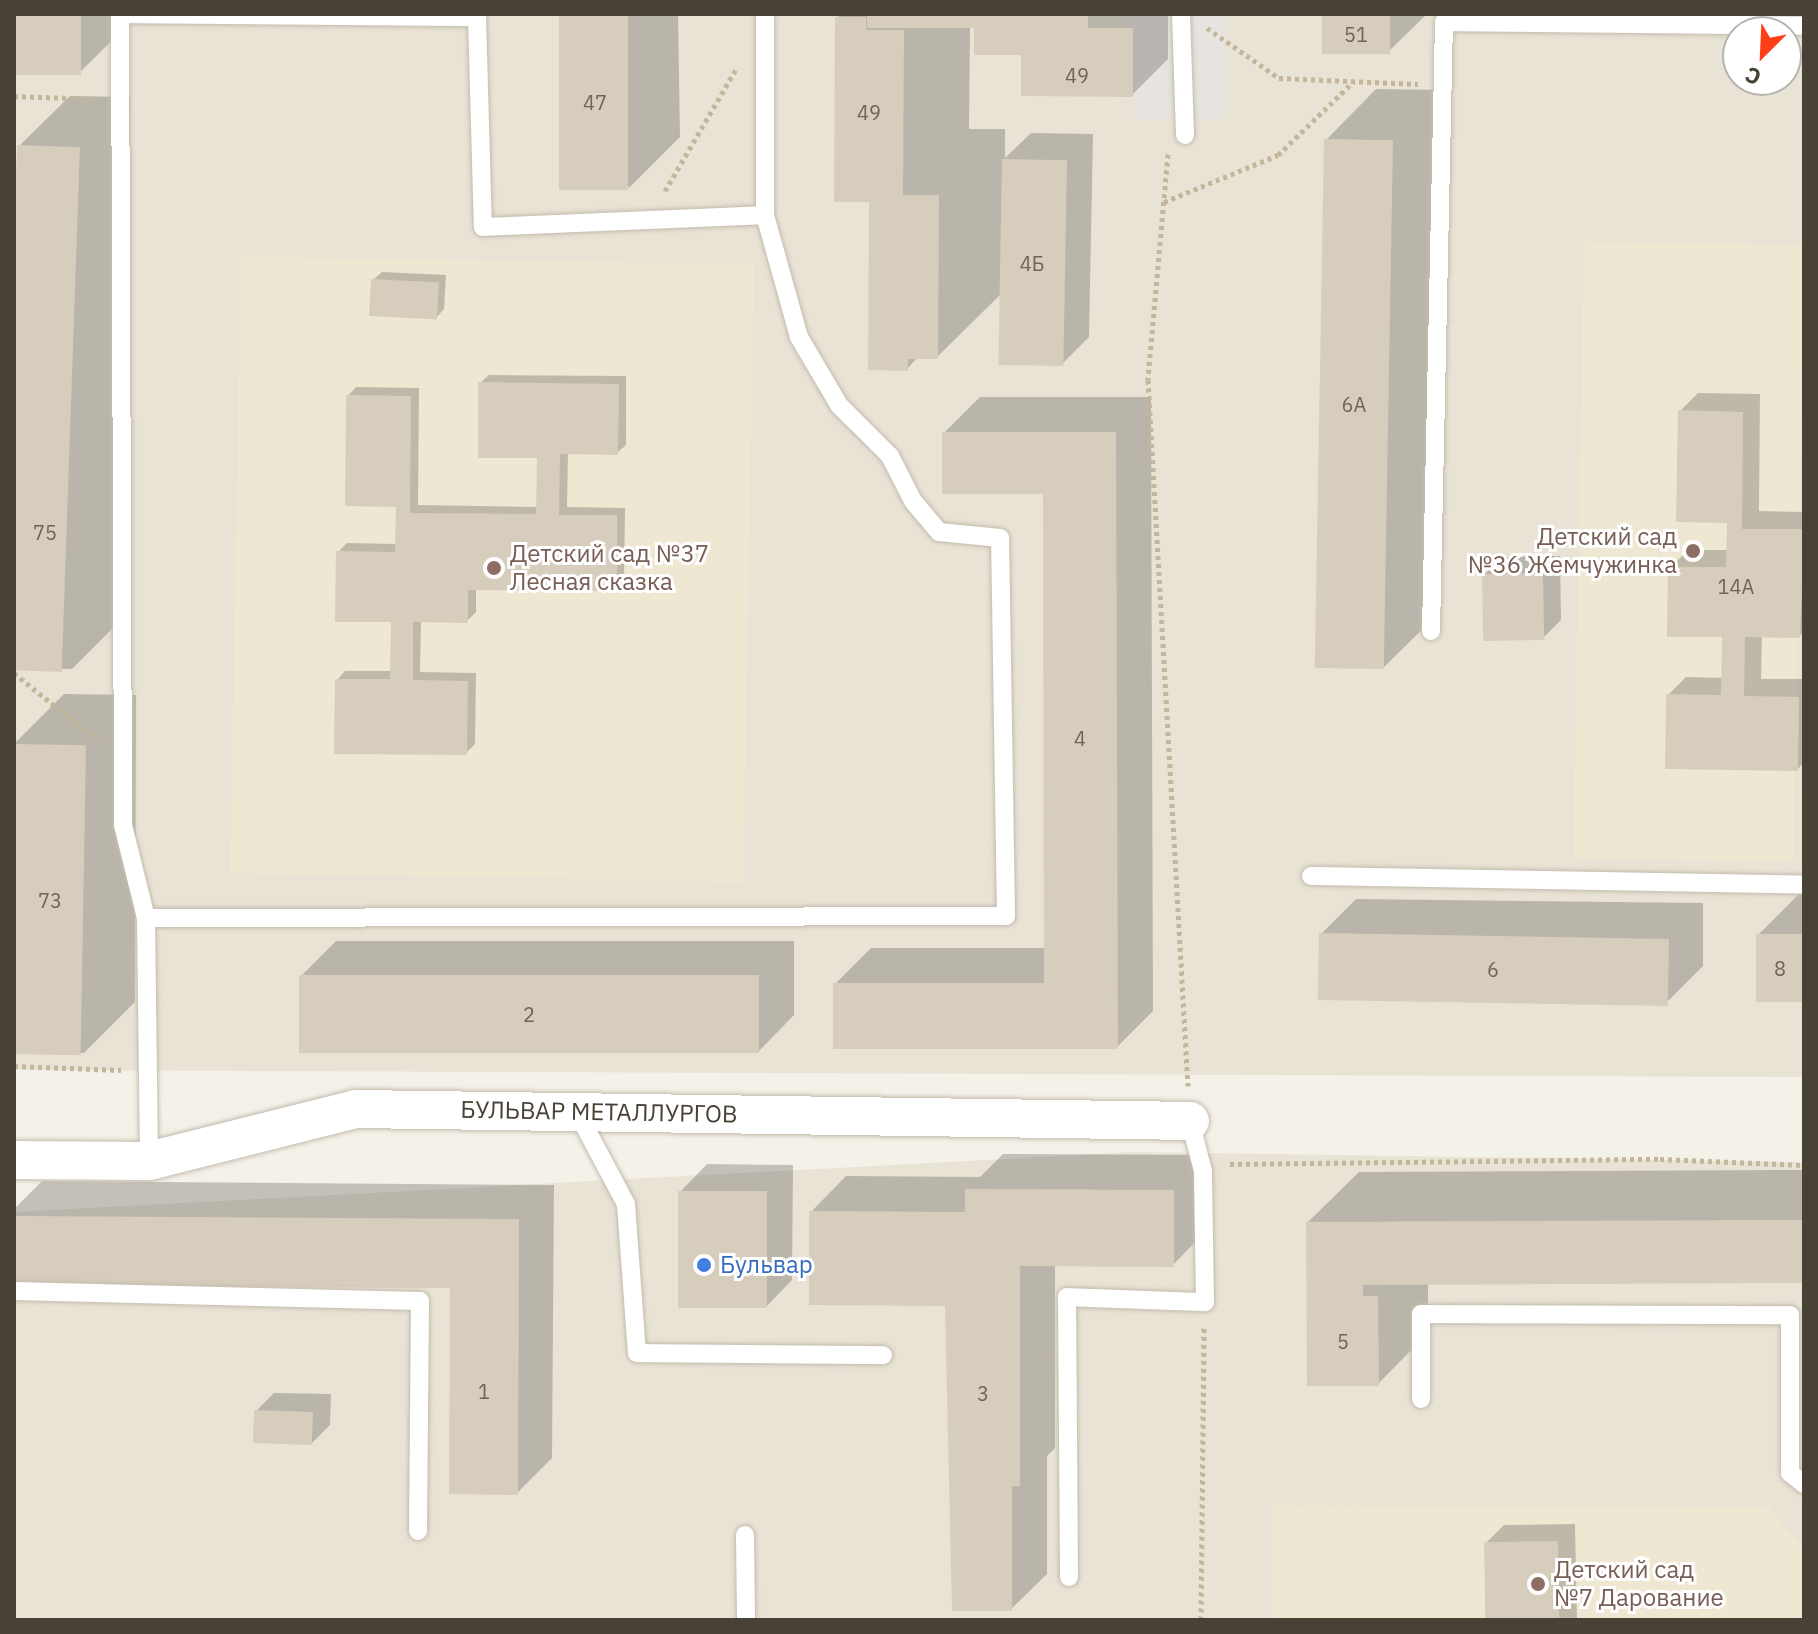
<!DOCTYPE html>
<meta charset="utf-8">
<style>
body{margin:0}
#map{position:relative;width:1818px;height:1634px;overflow:hidden;background:#f4f1e8;font-family:"IBM Plex Sans",sans-serif}
div>[style]{position:absolute}
[style*='--x']{left:calc(var(--x)*1px);top:calc(var(--y)*1px);width:calc(var(--w)*1px);rotate:calc(var(--a)*1deg)}
.residential>*{inset:0;background:#e9e3d6}
.education>*{inset:0;background:#eee7d2;transform-origin:0 0}
.parking>*{inset:0;background:#e6e3e0;transform-origin:0 0}
.shadow>*{inset:0;background:#0003}
.building>*{inset:0;background:#d7cdbd;transform-origin:0 0}
.path>*{height:5px;margin-top:-2.5px;transform-origin:0;background:repeating-linear-gradient(90deg,#c3b69b 0 4px,transparent 0 8px)}
.roads{filter:drop-shadow(0 0 2px #c3bcad) drop-shadow(0 0 2px #c3bcad)}
.lane>*{height:18px;margin:-9px;padding:0 9px;transform-origin:9px;border-radius:9px;background:#fff}
.street>*{height:38px;margin:-19px;padding:0 19px;transform-origin:19px;border-radius:19px;background:#fff}
.dots>*{width:22px;height:22px;translate:-50% -50%;box-sizing:border-box;border:4px solid #fff;border-radius:50%}
span{translate:-50% -50%;white-space:nowrap;text-align:center;line-height:1.15;-webkit-text-stroke:6px #fff;paint-order:stroke}
.number-label{font-size:20px;color:#6c6558}
.number-label span{-webkit-text-stroke-width:0}
.education-label{font-size:24px;color:#785e54}
.right{translate:-100% -50%;text-align:right}
.left{translate:0 -50%;text-align:left}
.street-label{font-size:24px;color:#484236}
.shop-label{font-size:24px;color:#366cbe}
.frame{position:absolute;inset:0;border:16px solid #484236;pointer-events:none}
.north{position:absolute;left:1722px;top:16px;width:80px;height:80px;box-sizing:border-box;background:#fff;border:2px solid #b6b3af;border-radius:50%;rotate:204deg;font-size:22px;font-weight:700;line-height:32px;text-align:center;color:#484236}
.north::after{content:'';display:block;margin:auto;width:28px;height:36px;background:#ff3e15;clip-path:polygon(50% 0,100% 100%,50% 72%,0 100%)}
</style>
<div id="map">
<div class="residential">
<i style="clip-path:polygon(evenodd,14px 14px,1804px 14px,1804px 1077px,14px 1070px,14px 14px,1738px 32px,1786px 32px,1786px 80px,1738px 80px,1738px 32px)"></i>
<i style="clip-path:polygon(1133px 1152px,1804px 1162px,1804px 1620px,14px 1620px,14px 1212px)"></i>
</div>
<div class="education">
<i style="left:1584px;top:241px;width:220px;height:617px;rotate:1deg"></i>
<i style="left:241px;top:256px;width:513px;height:617px;rotate:1deg"></i>
<i style="clip-path:polygon(1272px 1505px,1768px 1506px,1804px 1549px,1804px 1620px,1272px 1620px)"></i>
</div>
<div class="parking">
<i style="left:1134px;top:14px;width:89px;height:105px"></i>
</div>
<div class="shadow">
<i style="clip-path:polygon(16px 14px,131px 14px,131px 22px,80px 72px)"></i>
<i style="clip-path:polygon(561px 14px,678px 14px,680px 137px,629px 188px)"></i>
<i style="clip-path:polygon(841px 14px,1168px 14px,1168px 59px,1132px 95px,970px 26px,969px 129px,1005px 129px,1005px 158px,1031px 133px,1093px 134px,1089px 337px,1062px 364px,1001px 294px,937px 357px,918px 357px,907px 369px,871px 200px,837px 18px)"></i>
<i style="clip-path:polygon(1324px 14px,1427px 14px,1389px 51px)"></i>
<i style="clip-path:polygon(1376px 89px,1442px 90px,1435px 617px,1384px 667px,1326px 140px)"></i>
<i style="clip-path:polygon(70px 96px,130px 97px,123px 618px,72px 669px,14px 668px,19px 146px)"></i>
<i style="clip-path:polygon(382px 272px,446px 275px,444px 309px,436px 318px,373px 280px)"></i>
<i style="clip-path:polygon(489px 375px,626px 376px,626px 445px,617px 453px,568px 453px,567px 507px,625px 508px,624px 581px,616px 589px,476px 588px,476px 612px,467px 621px,421px 620px,420px 672px,476px 673px,475px 744px,466px 753px,337px 680px,345px 671px,392px 671px,393px 620px,338px 552px,347px 543px,397px 544px,398px 505px,348px 396px,356px 387px,419px 388px,418px 505px,538px 507px,539px 456px,480px 383px)"></i>
<i style="clip-path:polygon(1698px 393px,1760px 394px,1759px 511px,1804px 512px,1804px 631px,1799px 636px,1762px 636px,1761px 679px,1804px 679px,1804px 762px,1798px 769px,1668px 695px,1686px 677px,1724px 678px,1724px 635px,1670px 568px,1688px 550px,1728px 550px,1729px 521px,1680px 411px)"></i>
<i style="clip-path:polygon(980px 397px,1151px 397px,1153px 1011px,1117px 1047px,835px 984px,871px 948px,1046px 948px,1044px 492px,944px 433px)"></i>
<i style="clip-path:polygon(1560px 556px,1561px 620px,1543px 638px,1484px 575px,1502px 557px)"></i>
<i style="clip-path:polygon(64px 694px,136px 695px,135px 1002px,84px 1053px,14px 1052px,14px 744px)"></i>
<i style="clip-path:polygon(1804px 889px,1804px 1000px,1758px 935px)"></i>
<i style="clip-path:polygon(1356px 899px,1703px 903px,1703px 966px,1667px 1002px,1321px 934px)"></i>
<i style="clip-path:polygon(336px 941px,794px 941px,794px 1015px,759px 1051px,301px 976px)"></i>
<i style="clip-path:polygon(1003px 1154px,1209px 1155px,1208px 1229px,1173px 1265px,1055px 1265px,1055px 1448px,1047px 1456px,1047px 1574px,1011px 1609px,947px 1304px,811px 1212px,846px 1176px,980px 1177px)"></i>
<i style="clip-path:polygon(707px 1164px,793px 1165px,792px 1280px,765px 1308px,680px 1192px)"></i>
<i style="clip-path:polygon(1804px 1170px,1804px 1281px,1428px 1283px,1428px 1333px,1378px 1384px,1308px 1222px,1359px 1172px)"></i>
<i style="clip-path:polygon(42px 1181px,554px 1185px,552px 1458px,517px 1493px,452px 1286px,14px 1283px,14px 1209px)"></i>
<i style="clip-path:polygon(274px 1393px,331px 1394px,330px 1425px,312px 1443px,256px 1411px)"></i>
<i style="clip-path:polygon(1575px 1524px,1577px 1620px,1487px 1620px,1486px 1543px,1504px 1525px)"></i>
</div>
<div class="building">
<i style="left:14px;top:14px;width:67px;height:61px"></i>
<i style="left:559px;top:14px;width:69px;height:176px"></i>
<i style="clip-path:polygon(867px 14px,1088px 14px,1088px 28px,1133px 28px,1133px 97px,1021px 96px,1021px 55px,974px 55px,974px 28px,867px 28px)"></i>
<i style="left:1322px;top:14px;width:68px;height:40px"></i>
<i style="clip-path:polygon(835px 17px,866px 17px,866px 30px,904px 30px,903px 195px,939px 195px,938px 359px,908px 359px,908px 371px,868px 370px,869px 202px,834px 202px)"></i>
<i style="left:1324px;top:139px;width:69px;height:529px;rotate:1deg"></i>
<i style="left:17px;top:145px;width:63px;height:525px;rotate:2deg"></i>
<i style="left:1002px;top:159px;width:65px;height:206px;rotate:1deg"></i>
<i style="left:371px;top:279px;width:68px;height:37px;rotate:3deg"></i>
<i style="clip-path:polygon(478px 382px,619px 384px,618px 455px,560px 454px,559px 515px,617px 515px,617px 591px,468px 590px,468px 623px,413px 622px,413px 680px,468px 681px,467px 755px,334px 754px,335px 679px,390px 679px,391px 622px,335px 622px,336px 551px,395px 552px,396px 507px,345px 506px,346px 395px,411px 396px,410px 513px,536px 514px,537px 458px,478px 458px)"></i>
<i style="clip-path:polygon(1678px 410px,1743px 412px,1742px 529px,1804px 529px,1800px 638px,1745px 637px,1744px 696px,1799px 697px,1798px 771px,1665px 769px,1666px 694px,1721px 695px,1722px 637px,1667px 637px,1668px 567px,1726px 567px,1727px 523px,1676px 522px)"></i>
<i style="clip-path:polygon(942px 432px,1116px 432px,1118px 1049px,833px 1049px,833px 983px,1044px 983px,1043px 494px,942px 494px)"></i>
<i style="left:1543px;top:573px;width:67px;height:61px;rotate:89deg"></i>
<i style="left:14px;top:744px;width:72px;height:310px;rotate:1deg"></i>
<i style="left:1319px;top:933px;width:350px;height:67px;rotate:1deg"></i>
<i style="left:1756px;top:934px;width:48px;height:68px"></i>
<i style="left:299px;top:975px;width:460px;height:78px"></i>
<i style="clip-path:polygon(965px 1189px,1174px 1190px,1174px 1267px,1020px 1266px,1020px 1486px,1012px 1486px,1012px 1611px,952px 1611px,945px 1306px,809px 1305px,809px 1211px,965px 1212px)"></i>
<i style="left:678px;top:1191px;width:89px;height:117px"></i>
<i style="clip-path:polygon(14px 1216px,519px 1219px,518px 1495px,449px 1494px,450px 1288px,14px 1285px)"></i>
<i style="clip-path:polygon(1804px 1220px,1804px 1283px,1363px 1285px,1363px 1296px,1378px 1296px,1379px 1386px,1307px 1386px,1306px 1222px)"></i>
<i style="left:254px;top:1410px;width:59px;height:33px;rotate:2deg"></i>
<i style="left:1558px;top:1541px;width:79px;height:74px;rotate:89deg"></i>
</div>
<div class="path">
<i style="--x:1207;--y:28;--w:88;--a:34.8"></i>
<i style="--x:1279;--y:78;--w:139;--a:2.5"></i>
<i style="--x:14;--y:96;--w:81;--a:2.1"></i>
<i style="--x:1168;--y:154;--w:227;--a:95.1"></i>
<i style="--x:1148;--y:380;--w:707;--a:86.76"></i>
<i style="--x:665;--y:191;--w:141;--a:-59.8"></i>
<i style="--x:1164;--y:202;--w:123;--a:-22.4"></i>
<i style="--x:1278;--y:155;--w:106;--a:-44.2"></i>
<i style="--x:14;--y:673;--w:107;--a:38.9"></i>
<i style="--x:14;--y:1066;--w:107;--a:2.1"></i>
<i style="--x:1230;--y:1164;--w:430;--a:-0.7"></i>
<i style="--x:1660;--y:1159;--w:144;--a:2.4"></i>
<i style="--x:1201;--y:1620;--w:293;--a:-89.4"></i>
</div>
<div class="roads">
<div class="lane">
<i style="--x:1181;--y:14;--w:121;--a:88.1"></i>
<i style="--x:1431;--y:631;--w:609;--a:-88.78"></i>
<i style="--x:1444;--y:22;--w:360;--a:0.6"></i>
<i style="--x:1311;--y:876;--w:493;--a:1"></i>
<i style="--x:146;--y:918;--w:860;--a:-0.13"></i>
<i style="--x:1006;--y:916;--w:378;--a:-90.9"></i>
<i style="--x:1000;--y:538;--w:61;--a:-174.4"></i>
<i style="--x:939;--y:532;--w:40;--a:-130"></i>
<i style="--x:913;--y:501;--w:51;--a:-117.1"></i>
<i style="--x:890;--y:456;--w:72;--a:-135"></i>
<i style="--x:839;--y:405;--w:79;--a:-120.5"></i>
<i style="--x:799;--y:337;--w:127;--a:-105.6"></i>
<i style="--x:765;--y:215;--w:201;--a:-90"></i>
<i style="--x:577;--y:1112;--w:104;--a:62"></i>
<i style="--x:626;--y:1204;--w:149;--a:85.8"></i>
<i style="--x:637;--y:1353;--w:246;--a:0.5"></i>
<i style="--x:149;--y:1161;--w:243;--a:-90.7"></i>
<i style="--x:146;--y:918;--w:96;--a:-103.9"></i>
<i style="--x:123;--y:825;--w:811;--a:-90.21"></i>
<i style="--x:120;--y:14;--w:357;--a:0.5"></i>
<i style="--x:477;--y:17;--w:210;--a:88.4"></i>
<i style="--x:483;--y:227;--w:282;--a:-2.4"></i>
<i style="--x:14;--y:1291;--w:406;--a:1.4"></i>
<i style="--x:420;--y:1301;--w:230;--a:90.5"></i>
<i style="--x:1421;--y:1399;--w:85;--a:-90"></i>
<i style="--x:1421;--y:1314;--w:369;--a:0.2"></i>
<i style="--x:1790;--y:1315;--w:158;--a:90"></i>
<i style="--x:1790;--y:1473;--w:18;--a:38"></i>
<i style="--x:745;--y:1535;--w:85;--a:89.3"></i>
<i style="--x:1069;--y:1577;--w:280;--a:-90.4"></i>
<i style="--x:1067;--y:1297;--w:138;--a:2.1"></i>
<i style="--x:1205;--y:1302;--w:131;--a:-90.9"></i>
<i style="--x:1203;--y:1171;--w:52;--a:-104.6"></i>
</div>
<div class="street">
<i style="--x:14;--y:1160;--w:135;--a:0.4"></i>
<i style="--x:149;--y:1161;--w:213;--a:-14.1"></i>
<i style="--x:356;--y:1109;--w:834;--a:0.82"></i>
</div>
</div>
<div class="dots">
<i style="left:1693px;top:551px;background:#8d6e63"></i>
<i style="left:494px;top:568px;background:#8d6e63"></i>
<i style="left:704px;top:1265px;background:#3f7fe0"></i>
<i style="left:1538px;top:1584px;background:#8d6e63"></i>
</div>
<div class="number-label">
<span style="left:1356px;top:34px">51</span>
<span style="left:1077px;top:75px">49</span>
<span style="left:595px;top:102px">47</span>
<span style="left:869px;top:112px">49</span>
<span style="left:1032px;top:263px">4Б</span>
<span style="left:1354px;top:404px">6А</span>
<span style="left:45px;top:532px">75</span>
<span style="left:1736px;top:586px">14А</span>
<span style="left:1080px;top:738px">4</span>
<span style="left:50px;top:900px">73</span>
<span style="left:1780px;top:968px">8</span>
<span style="left:1493px;top:969px">6</span>
<span style="left:529px;top:1014px">2</span>
<span style="left:1343px;top:1341px">5</span>
<span style="left:484px;top:1391px">1</span>
<span style="left:983px;top:1393px">3</span>
</div>
<div class="education-label">
<span class="right" style="left:1677px;top:551px">Детский сад<br>№36 Жемчужинка</span>
<span class="left" style="left:510px;top:568px">Детский сад №37<br>Лесная сказка</span>
<span class="left" style="left:1554px;top:1584px">Детский сад<br>№7 Дарование</span>
</div>
<div class="street-label">
<span style="left:599px;top:1112px;rotate:1deg">БУЛЬВАР МЕТАЛЛУРГОВ</span>
</div>
<div class="shop-label">
<span class="left" style="left:720px;top:1265px">Бульвар</span>
</div>
<div class="frame"></div>
<div class="north">С</div>
</div>
